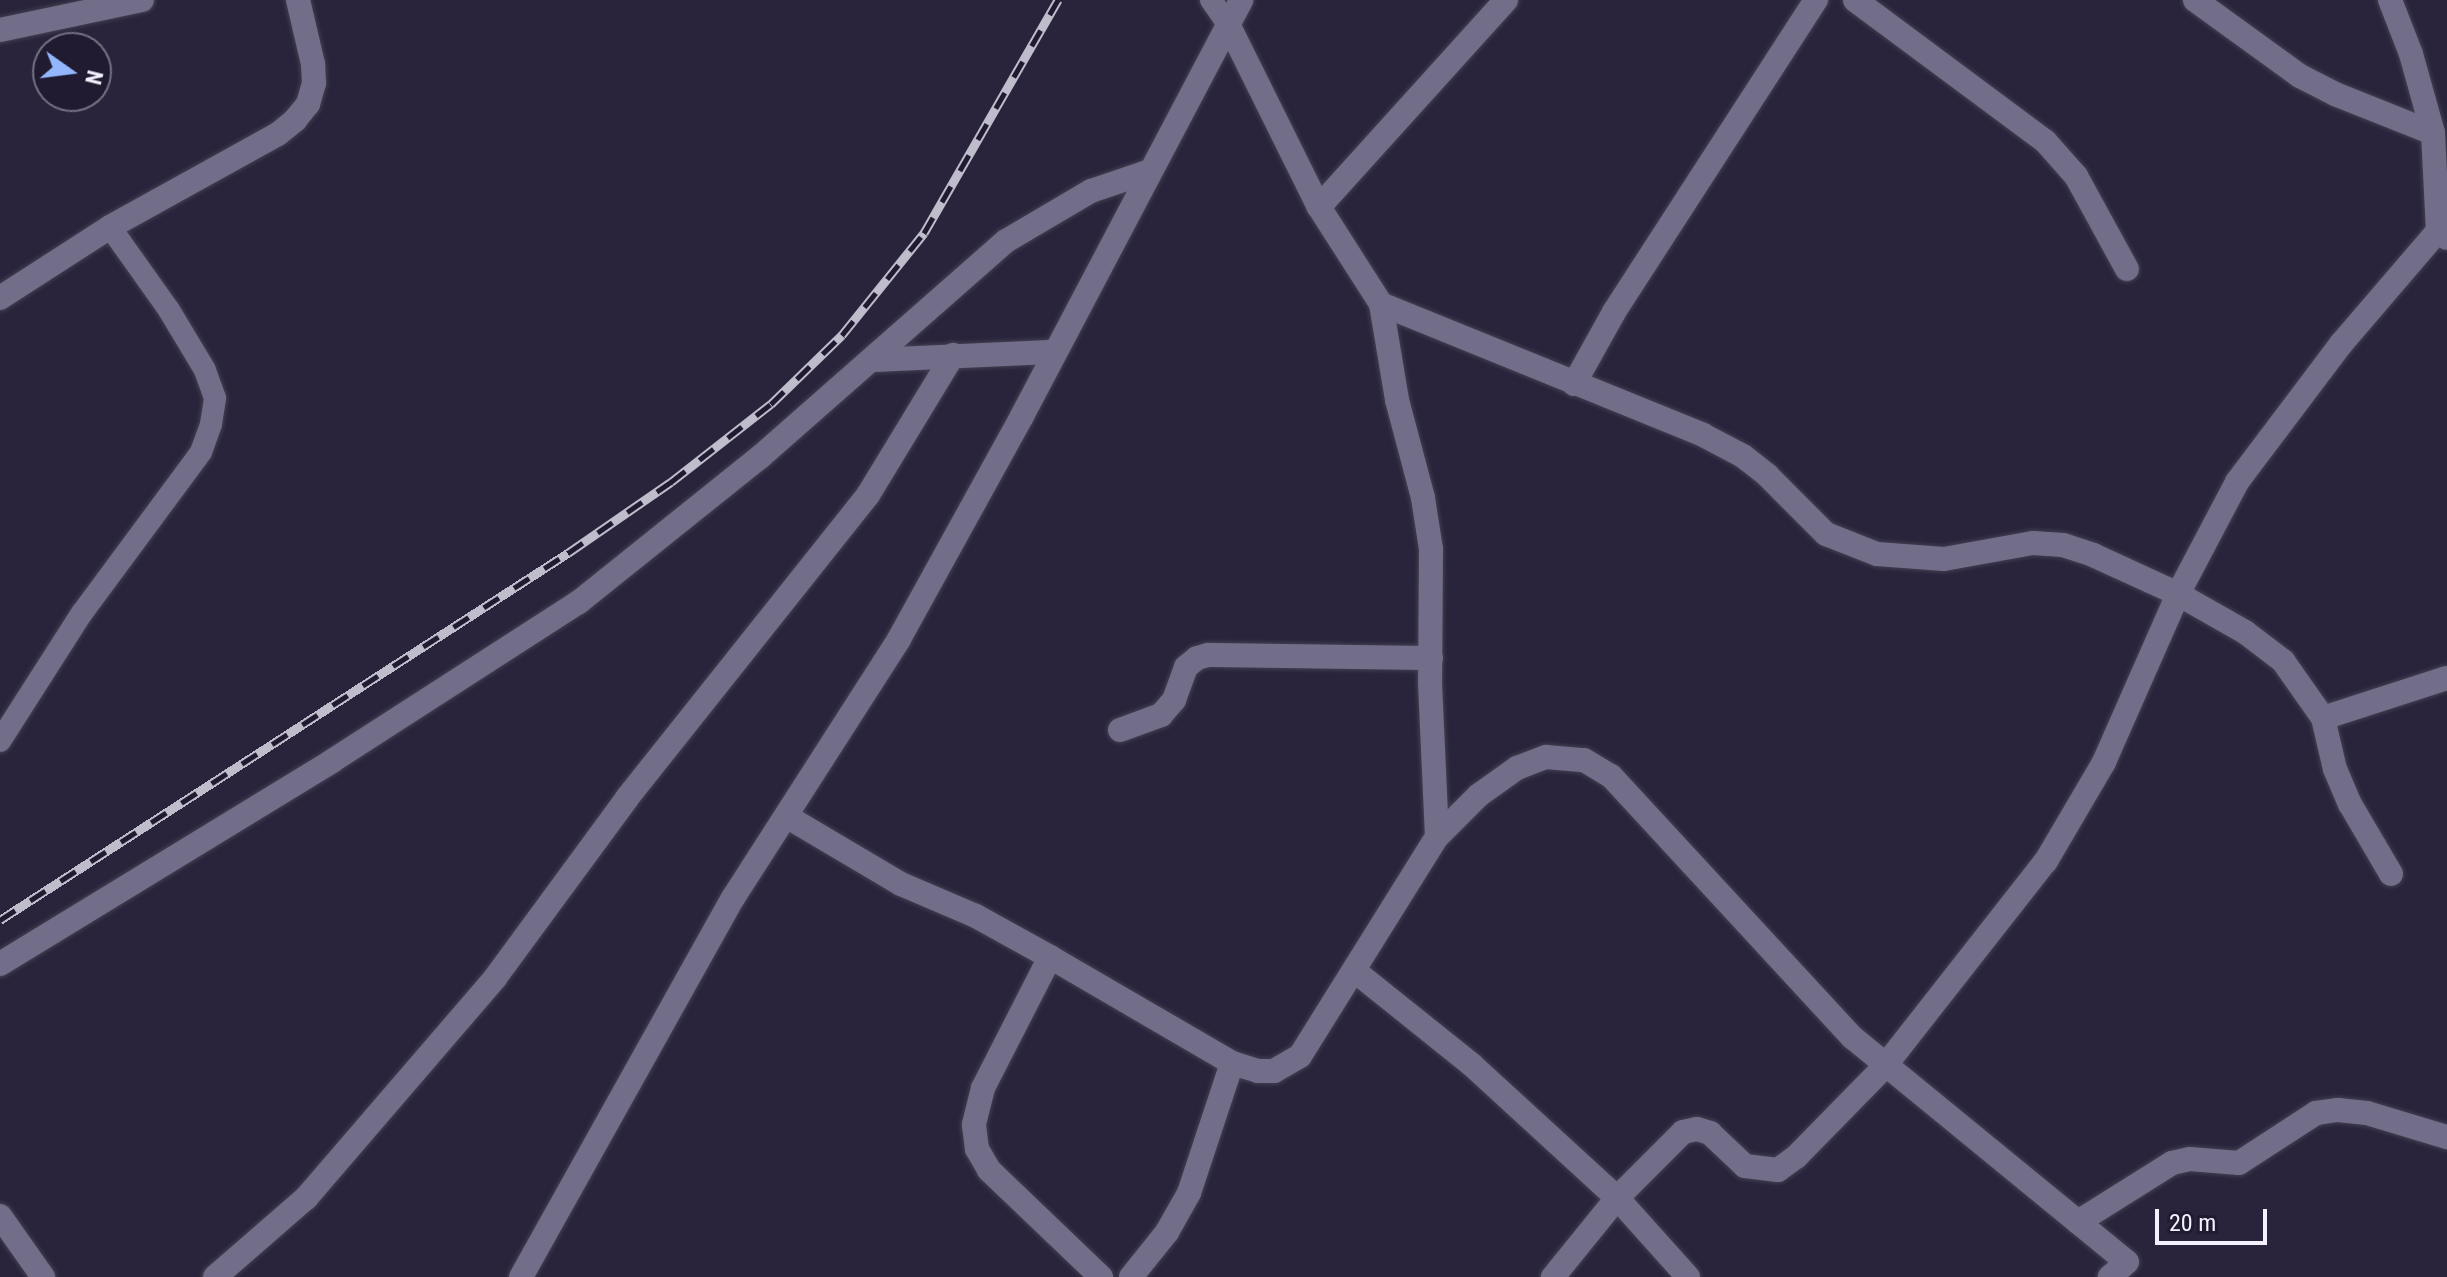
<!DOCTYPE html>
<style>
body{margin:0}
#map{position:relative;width:2447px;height:1277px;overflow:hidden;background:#29243b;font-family:"Roboto Condensed",sans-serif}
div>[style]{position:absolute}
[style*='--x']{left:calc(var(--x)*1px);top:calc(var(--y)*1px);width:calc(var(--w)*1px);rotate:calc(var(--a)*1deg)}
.roads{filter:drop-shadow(0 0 2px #443f52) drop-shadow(0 0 2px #443f52)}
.lane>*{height:22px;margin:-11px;padding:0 11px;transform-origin:11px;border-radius:11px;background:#726e89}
.street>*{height:24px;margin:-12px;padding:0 12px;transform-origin:12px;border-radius:12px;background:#726e89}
.rail>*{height:9px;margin-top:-4.5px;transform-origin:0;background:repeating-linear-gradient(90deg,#201b31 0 18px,#bfbccc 0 36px);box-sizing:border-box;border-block:2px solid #bfbccc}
span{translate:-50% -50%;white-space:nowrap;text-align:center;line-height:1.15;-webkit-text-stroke:7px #201b31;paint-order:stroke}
.north{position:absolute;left:32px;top:32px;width:80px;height:80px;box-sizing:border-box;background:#201b31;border:2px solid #747183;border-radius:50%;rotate:104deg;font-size:22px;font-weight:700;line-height:32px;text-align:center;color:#f3f1fe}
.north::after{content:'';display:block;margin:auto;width:28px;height:36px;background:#93b7fd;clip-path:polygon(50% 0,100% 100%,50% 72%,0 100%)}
.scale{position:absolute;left:2155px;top:1209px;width:112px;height:36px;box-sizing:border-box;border:4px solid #f3f1fe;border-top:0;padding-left:10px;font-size:24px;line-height:28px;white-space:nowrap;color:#f3f1fe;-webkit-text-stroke:6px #201b31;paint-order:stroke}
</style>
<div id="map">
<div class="roads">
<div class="lane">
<i style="--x:1211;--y:0;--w:29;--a:55"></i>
<i style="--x:0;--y:741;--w:152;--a:-57.4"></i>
<i style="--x:82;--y:613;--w:200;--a:-53.5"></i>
<i style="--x:201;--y:452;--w:30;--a:-70"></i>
<i style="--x:211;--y:424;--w:26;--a:-81"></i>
<i style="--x:215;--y:398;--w:30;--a:-110"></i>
<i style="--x:205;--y:370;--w:70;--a:-121"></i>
<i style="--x:169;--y:310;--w:102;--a:-125.4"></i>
</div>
<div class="street">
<i style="--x:1855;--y:0;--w:237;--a:36.6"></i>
<i style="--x:2045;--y:141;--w:47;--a:48.5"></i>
<i style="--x:2076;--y:176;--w:106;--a:61.3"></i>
<i style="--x:2195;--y:0;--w:130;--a:35.9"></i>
<i style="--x:2300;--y:76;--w:39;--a:27"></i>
<i style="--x:2335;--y:94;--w:105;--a:21.7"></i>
<i style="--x:2390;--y:0;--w:58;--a:68.7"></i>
<i style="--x:2411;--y:54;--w:82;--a:74.4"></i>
<i style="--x:2433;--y:133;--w:98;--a:87.1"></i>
<i style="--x:2438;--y:231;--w:11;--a:38"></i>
<i style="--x:1228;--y:24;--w:204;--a:63.6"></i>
<i style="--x:1319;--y:207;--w:115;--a:57.4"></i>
<i style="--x:1381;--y:304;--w:97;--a:80.5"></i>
<i style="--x:1397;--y:400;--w:101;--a:75.1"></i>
<i style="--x:1423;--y:498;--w:52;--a:81.1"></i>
<i style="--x:1431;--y:549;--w:134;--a:90.4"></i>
<i style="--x:1430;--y:683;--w:154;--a:87.4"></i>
<i style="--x:0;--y:30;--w:145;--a:-11.9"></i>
<i style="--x:1319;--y:207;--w:279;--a:-47.9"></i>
<i style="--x:0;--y:298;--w:131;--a:-32.8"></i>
<i style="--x:110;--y:227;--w:192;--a:-29"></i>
<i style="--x:278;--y:134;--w:22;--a:-39"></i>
<i style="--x:295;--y:120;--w:21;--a:-51"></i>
<i style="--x:308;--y:104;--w:22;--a:-74"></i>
<i style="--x:314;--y:83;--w:19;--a:-93"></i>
<i style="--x:313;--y:64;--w:66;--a:-103.2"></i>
<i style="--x:1381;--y:304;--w:348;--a:22.1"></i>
<i style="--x:1703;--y:435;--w:45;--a:27.7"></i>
<i style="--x:1743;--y:456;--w:31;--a:38"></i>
<i style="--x:1767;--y:475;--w:83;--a:45"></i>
<i style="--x:1826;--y:534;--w:55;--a:21.4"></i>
<i style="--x:1877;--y:554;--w:67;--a:4.3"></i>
<i style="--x:1944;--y:559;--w:90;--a:-10.2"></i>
<i style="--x:2033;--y:543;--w:30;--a:4"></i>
<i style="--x:2063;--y:545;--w:32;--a:18"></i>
<i style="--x:2093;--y:555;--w:94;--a:24.6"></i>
<i style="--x:2178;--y:594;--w:77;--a:29.6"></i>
<i style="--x:2245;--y:632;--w:48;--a:37.3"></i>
<i style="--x:2283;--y:661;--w:70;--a:54.9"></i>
<i style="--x:2323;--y:718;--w:130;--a:-17.9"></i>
<i style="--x:875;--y:360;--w:179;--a:-2.6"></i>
<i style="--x:1574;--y:384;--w:82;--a:-60.9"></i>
<i style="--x:1614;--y:312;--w:372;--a:-57.1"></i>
<i style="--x:2323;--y:718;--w:52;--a:76.8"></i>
<i style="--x:2335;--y:769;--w:38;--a:67"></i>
<i style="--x:2350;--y:804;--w:81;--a:59.6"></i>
<i style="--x:1120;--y:730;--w:44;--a:-20.1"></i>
<i style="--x:1161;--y:715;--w:20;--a:-49"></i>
<i style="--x:1174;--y:700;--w:35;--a:-70"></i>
<i style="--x:1186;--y:667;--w:14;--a:-39"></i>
<i style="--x:1197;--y:658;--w:11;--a:-15"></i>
<i style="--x:1208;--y:655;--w:223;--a:0.8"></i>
<i style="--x:786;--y:816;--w:134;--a:30.6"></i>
<i style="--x:901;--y:884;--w:82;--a:23.1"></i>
<i style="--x:976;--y:916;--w:85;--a:29"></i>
<i style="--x:1050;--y:957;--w:211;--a:30.2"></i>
<i style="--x:1232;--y:1063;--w:27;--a:17"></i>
<i style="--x:1258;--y:1071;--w:16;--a:0"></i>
<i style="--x:1274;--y:1071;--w:30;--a:-30"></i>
<i style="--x:1300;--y:1056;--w:258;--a:-58"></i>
<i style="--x:1437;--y:837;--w:59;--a:-45"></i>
<i style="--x:1479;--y:795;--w:47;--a:-35.4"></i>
<i style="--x:1517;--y:768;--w:31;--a:-21"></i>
<i style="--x:1546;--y:757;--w:38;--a:5"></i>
<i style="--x:1584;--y:760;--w:31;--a:31"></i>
<i style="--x:1611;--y:776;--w:355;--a:47.3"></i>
<i style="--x:1852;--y:1037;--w:355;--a:39.3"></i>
<i style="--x:2127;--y:1262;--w:23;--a:139"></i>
<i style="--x:1050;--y:957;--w:147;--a:117.1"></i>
<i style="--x:983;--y:1088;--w:38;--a:104"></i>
<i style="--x:974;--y:1125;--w:24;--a:83"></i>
<i style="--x:977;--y:1149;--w:24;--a:60"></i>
<i style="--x:989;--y:1170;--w:155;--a:43.7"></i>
<i style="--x:0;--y:964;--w:389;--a:-31.4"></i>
<i style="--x:332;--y:761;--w:294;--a:-32.8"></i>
<i style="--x:579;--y:602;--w:232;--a:-38.7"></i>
<i style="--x:760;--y:457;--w:327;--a:-41.3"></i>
<i style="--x:1006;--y:241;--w:99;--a:-30.5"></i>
<i style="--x:1091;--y:191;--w:62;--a:-18.7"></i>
<i style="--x:1356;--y:972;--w:149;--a:38.7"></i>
<i style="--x:1472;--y:1065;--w:197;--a:42.5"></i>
<i style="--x:1617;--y:1198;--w:102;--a:129"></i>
<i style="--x:0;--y:1216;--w:75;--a:54.8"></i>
<i style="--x:2078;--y:1222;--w:111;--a:-32.1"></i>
<i style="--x:2172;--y:1163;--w:18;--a:-13"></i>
<i style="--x:2190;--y:1159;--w:49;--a:4.7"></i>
<i style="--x:2239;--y:1163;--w:92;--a:-33"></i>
<i style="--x:2316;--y:1113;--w:22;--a:-8"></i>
<i style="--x:2338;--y:1110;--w:29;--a:6"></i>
<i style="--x:2367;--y:1113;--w:84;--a:16.7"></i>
<i style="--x:215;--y:1277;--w:121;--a:-41"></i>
<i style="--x:306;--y:1198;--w:290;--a:-49.3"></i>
<i style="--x:495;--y:978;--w:223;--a:-53.7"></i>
<i style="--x:627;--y:798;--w:387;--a:-51.5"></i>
<i style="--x:868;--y:495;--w:164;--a:-58.7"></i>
<i style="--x:521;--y:1277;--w:434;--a:-60.8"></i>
<i style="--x:733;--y:898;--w:308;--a:-57.3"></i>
<i style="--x:899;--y:639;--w:255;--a:-61.1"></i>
<i style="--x:1022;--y:416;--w:470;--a:-62.2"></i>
<i style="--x:1131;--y:1277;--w:58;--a:-51.3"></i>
<i style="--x:1167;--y:1232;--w:45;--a:-60.6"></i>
<i style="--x:1189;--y:1193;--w:137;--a:-71.7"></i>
<i style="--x:1688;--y:1277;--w:106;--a:-131.9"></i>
<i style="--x:1617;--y:1198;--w:93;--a:-45"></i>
<i style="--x:1683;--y:1132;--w:14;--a:-12"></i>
<i style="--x:1697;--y:1129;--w:14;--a:17"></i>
<i style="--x:1710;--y:1133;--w:48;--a:43.3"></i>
<i style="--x:1745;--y:1166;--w:33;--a:7"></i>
<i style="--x:1778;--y:1170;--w:22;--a:-36"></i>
<i style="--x:1796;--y:1157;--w:127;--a:-45.6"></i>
<i style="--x:1885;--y:1066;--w:261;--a:-51.9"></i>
<i style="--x:2046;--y:861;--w:115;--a:-59.6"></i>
<i style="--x:2104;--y:762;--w:184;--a:-66.2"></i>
<i style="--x:2178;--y:594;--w:127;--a:-62.2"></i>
<i style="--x:2237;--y:482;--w:173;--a:-53"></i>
<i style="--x:2341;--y:344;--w:149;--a:-49.4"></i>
</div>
</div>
<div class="rail">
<i style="--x:0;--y:920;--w:676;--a:-32.87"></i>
<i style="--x:568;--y:553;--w:125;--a:-34.6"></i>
<i style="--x:671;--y:482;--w:127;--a:-38"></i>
<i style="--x:771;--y:404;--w:99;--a:-44.2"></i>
<i style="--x:842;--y:335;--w:131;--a:-51.2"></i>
<i style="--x:924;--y:233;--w:269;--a:-60.1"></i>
</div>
<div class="north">N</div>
<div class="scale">20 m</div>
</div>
